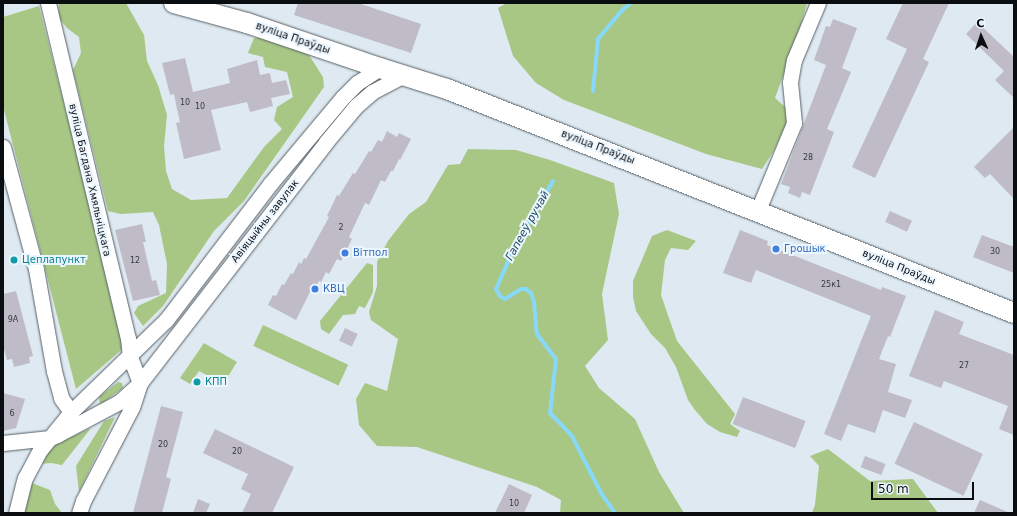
<!DOCTYPE html>
<meta charset="utf-8">
<style>
body{margin:0}
#map{position:relative;width:1017px;height:516px;overflow:hidden;background:#dee9f1;font-family:"DejaVu Sans",sans-serif}
div>[style]{position:absolute}
[style*='--x']{left:calc(var(--x)*1px);top:calc(var(--y)*1px);width:calc(var(--w)*1px);rotate:calc(var(--a)*1deg)}
.green>*{inset:0;background:#a8c785;transform-origin:0 0}
.stream>*{height:4px;margin:-2px;padding:0 2px;transform-origin:2px;border-radius:2px;background:#88d8f8}
.building>*{inset:0;background:#bfbcc7;transform-origin:0 0}
.roads{filter:drop-shadow(0 0 1px #565f66) drop-shadow(0 0 1px #565f66)}
.minor>*{height:15px;margin:-7.5px;padding:0 7.5px;transform-origin:7.5px;border-radius:7.5px;background:#fff}
.major>*{height:20px;margin:-10px;padding:0 10px;transform-origin:10px;border-radius:10px;background:#fff}
.dots>*{width:11px;height:11px;translate:-50% -50%;box-sizing:border-box;border:2px solid #ecf6fe;border-radius:50%}
span{translate:-50% -50%;white-space:nowrap;text-align:center;line-height:1.15;-webkit-text-stroke:4px #ecf6fe;paint-order:stroke}
.number-label{font-size:8px;color:#383a3e}
.number-label span{-webkit-text-stroke-width:0}
.street-label{font-size:10px;color:#0b0e11}
.shop-label{font-size:10px;color:#366cbe}
.left{translate:0 -50%;text-align:left}
.culture-label{font-size:10px;color:#0d838f}
.water-label{font-size:11px;color:#1d4b5b;font-style:italic}
.frame{position:absolute;inset:0;border:4px solid #0b0e11;pointer-events:none}
.north{position:absolute;left:961px;top:16px;width:40px;height:40px;-webkit-text-stroke:3px #ecf6fe;paint-order:stroke;rotate:357deg;font-size:11px;font-weight:700;line-height:16px;text-align:center;color:#0b0e11}
.north::after{content:'';display:block;margin:auto;width:14px;height:18px;background:#0b0e11;clip-path:polygon(50% 0,100% 100%,50% 72%,0 100%)}
.scale{position:absolute;left:871px;top:482px;width:103px;height:18px;box-sizing:border-box;border:2px solid #0b0e11;border-top:0;padding-left:5px;font-size:12px;line-height:14px;white-space:nowrap;color:#0b0e11;-webkit-text-stroke:3px #ecf6fe;paint-order:stroke}
</style>
<div id="map">
<div class="green">
<i style="clip-path:polygon(59px 3px,126px 3px,144px 35px,147px 61px,158px 85px,167px 115px,164px 146px,166px 171px,172px 189px,191px 200px,227px 198px,264px 147px,282px 129px,274px 120px,277px 107px,293px 97px,287px 72px,265px 67px,263px 57px,248px 53px,254px 38px,266px 38px,298px 46px,309px 55px,323px 77px,324px 87px,244px 201px,214px 231px,163px 306px,143px 326px,134px 313px,138px 306px,166px 293px,167px 264px,159px 225px,153px 212px,121px 214px,108px 211px,73px 70px,81px 53px,79px 37px,67px 28px,58px 17px)"></i>
<i style="clip-path:polygon(507px 3px,807px 3px,799px 32px,775px 98px,792px 113px,773px 152px,762px 169px,706px 154px,564px 100px,536px 83px,513px 56px,498px 8px)"></i>
<i style="clip-path:polygon(39px 6px,126px 346px,76px 389px,3px 106px,3px 17px)"></i>
<i style="clip-path:polygon(468px 149px,516px 150px,550px 160px,614px 183px,619px 214px,602px 294px,608px 340px,585px 366px,599px 388px,635px 419px,659px 472px,684px 513px,560px 513px,561px 500px,537px 487px,417px 447px,377px 446px,359px 425px,356px 399px,365px 383px,387px 391px,398px 339px,371px 320px,369px 312px,377px 286px,377px 262px,388px 241px,409px 214px,426px 202px,448px 165px,460px 164px)"></i>
<i style="clip-path:polygon(667px 230px,696px 241px,688px 250px,671px 248px,665px 260px,661px 295px,677px 341px,735px 414px,730px 424px,740px 431px,737px 437px,720px 432px,707px 424px,695px 410px,688px 400px,676px 367px,665px 348px,651px 334px,636px 311px,633px 297px,633px 281px,652px 236px)"></i>
<i style="clip-path:polygon(367px 263px,373px 265px,373px 292px,365px 308px,359px 306px,355px 314px,343px 315px,329px 334px,321px 329px,320px 321px)"></i>
<i style="left:263px;top:325px;width:94px;height:23px;rotate:25deg"></i>
<i style="clip-path:polygon(204px 343px,237px 362px,227px 378px,221px 381px,214px 379px,199px 371px,190px 384px,180px 378px)"></i>
<i style="clip-path:polygon(118px 382px,122px 383px,123px 388px,100px 405px,99px 397px)"></i>
<i style="clip-path:polygon(115px 417px,79px 492px,76px 466px,104px 421px)"></i>
<i style="clip-path:polygon(91px 428px,62px 465px,51px 463px,39px 464px,53px 445px)"></i>
<i style="clip-path:polygon(828px 449px,870px 481px,913px 479px,938px 513px,812px 513px,815px 505px,819px 466px,810px 456px)"></i>
<i style="clip-path:polygon(32px 483px,50px 490px,55px 504px,62px 513px,24px 513px)"></i>
</div>
<div class="stream">
<i style="--x:593;--y:91;--w:52;--a:-84.5"></i>
<i style="--x:598;--y:39;--w:38;--a:-50"></i>
<i style="--x:622;--y:10;--w:11;--a:-38"></i>
<i style="--x:553;--y:181;--w:73;--a:120.4"></i>
<i style="--x:516;--y:244;--w:49;--a:114"></i>
<i style="--x:496;--y:289;--w:8;--a:60"></i>
<i style="--x:500;--y:296;--w:6;--a:31"></i>
<i style="--x:505;--y:299;--w:19;--a:-32"></i>
<i style="--x:521;--y:289;--w:5;--a:0"></i>
<i style="--x:526;--y:289;--w:6;--a:39"></i>
<i style="--x:531;--y:293;--w:9;--a:72"></i>
<i style="--x:534;--y:302;--w:32;--a:85"></i>
<i style="--x:537;--y:334;--w:31;--a:53"></i>
<i style="--x:556;--y:359;--w:54;--a:96.3"></i>
<i style="--x:550;--y:413;--w:32;--a:46"></i>
<i style="--x:572;--y:436;--w:64;--a:63"></i>
<i style="--x:601;--y:493;--w:24;--a:55"></i>
</div>
<div class="building">
<i style="clip-path:polygon(298px 3px,358px 3px,421px 24px,411px 53px,294px 15px)"></i>
<i style="clip-path:polygon(903px 3px,949px 3px,923px 59px,929px 62px,875px 178px,852px 167px,907px 49px,886px 39px)"></i>
<i style="clip-path:polygon(833px 19px,857px 28px,842px 68px,851px 72px,827px 129px,834px 132px,810px 195px,802px 192px,800px 198px,788px 193px,790px 187px,781px 184px,826px 65px,814px 60px,826px 26px,830px 27px)"></i>
<i style="clip-path:polygon(977px 22px,1014px 57px,1014px 98px,995px 80px,1004px 71px,966px 34px)"></i>
<i style="clip-path:polygon(185px 58px,193px 92px,230px 83px,227px 69px,257px 60px,260px 75px,270px 73px,272px 83px,286px 80px,290px 94px,271px 98px,273px 106px,250px 112px,247px 102px,211px 110px,221px 150px,184px 159px,176px 123px,180px 122px,177px 109px,174px 94px,170px 95px,162px 63px)"></i>
<i style="clip-path:polygon(1014px 127px,1014px 199px,990px 174px,985px 178px,974px 167px)"></i>
<i style="clip-path:polygon(387px 131px,397px 137px,399px 133px,411px 139px,400px 160px,399px 159px,393px 171px,391px 171px,385px 182px,381px 180px,369px 205px,365px 203px,349px 237px,352px 239px,341px 261px,337px 259px,329px 274px,326px 272px,321px 282px,319px 281px,313px 291px,311px 290px,296px 320px,268px 305px,273px 295px,276px 296px,282px 284px,284px 285px,291px 273px,293px 274px,299px 262px,301px 264px,304px 258px,306px 259px,329px 217px,327px 216px,337px 195px,339px 196px,353px 173px,355px 174px,369px 151px,371px 152px,378px 140px,382px 142px)"></i>
<i style="left:890px;top:211px;width:24px;height:12px;rotate:24deg"></i>
<i style="clip-path:polygon(142px 224px,146px 242px,143px 242px,152px 281px,156px 280px,160px 295px,133px 301px,115px 230px)"></i>
<i style="clip-path:polygon(740px 230px,768px 241px,767px 245px,881px 290px,882px 287px,906px 296px,890px 337px,888px 336px,879px 359px,896px 364px,888px 392px,912px 400px,905px 418px,883px 410px,875px 433px,848px 424px,841px 441px,824px 434px,871px 316px,756px 270px,751px 283px,723px 273px)"></i>
<i style="clip-path:polygon(982px 235px,1014px 247px,1014px 273px,973px 257px)"></i>
<i style="clip-path:polygon(16px 291px,33px 356px,29px 357px,30px 363px,14px 367px,12px 359px,7px 360px,3px 345px,3px 294px)"></i>
<i style="clip-path:polygon(935px 310px,964px 322px,959px 334px,1014px 355px,1014px 435px,999px 429px,1008px 406px,944px 381px,941px 388px,909px 376px)"></i>
<i style="left:345px;top:328px;width:14px;height:14px;rotate:25deg"></i>
<i style="clip-path:polygon(3px 393px,25px 399px,16px 428px,3px 431px)"></i>
<i style="left:743px;top:397px;width:67px;height:29px;rotate:21deg"></i>
<i style="clip-path:polygon(161px 406px,183px 412px,166px 477px,171px 479px,162px 513px,133px 513px)"></i>
<i style="left:914px;top:422px;width:76px;height:46px;rotate:25deg"></i>
<i style="clip-path:polygon(215px 429px,294px 467px,272px 513px,242px 513px,251px 494px,241px 489px,248px 474px,203px 453px)"></i>
<i style="left:865px;top:456px;width:22px;height:12px;rotate:21deg"></i>
<i style="clip-path:polygon(509px 484px,532px 495px,524px 513px,495px 513px)"></i>
<i style="clip-path:polygon(198px 499px,210px 504px,206px 513px,193px 513px)"></i>
<i style="clip-path:polygon(980px 500px,1010px 513px,974px 513px)"></i>
</div>
<div class="roads">
<div class="minor">
<i style="--x:48;--y:3;--w:344;--a:76.6"></i>
<i style="--x:128;--y:338;--w:19;--a:84"></i>
<i style="--x:130;--y:357;--w:28;--a:69"></i>
<i style="--x:140;--y:383;--w:25;--a:108"></i>
<i style="--x:132;--y:407;--w:106;--a:117.5"></i>
<i style="--x:83;--y:501;--w:13;--a:108"></i>
<i style="--x:3;--y:147;--w:126;--a:74.9"></i>
<i style="--x:36;--y:269;--w:104;--a:80"></i>
<i style="--x:54;--y:371;--w:28;--a:75"></i>
<i style="--x:61;--y:398;--w:17;--a:54"></i>
<i style="--x:758;--y:210;--w:94;--a:-67.5"></i>
<i style="--x:794;--y:123;--w:41;--a:-95.6"></i>
<i style="--x:790;--y:82;--w:22;--a:-80"></i>
<i style="--x:794;--y:60;--w:62;--a:-67.2"></i>
<i style="--x:3;--y:443;--w:47;--a:-6.1"></i>
<i style="--x:50;--y:438;--w:8;--a:-23"></i>
<i style="--x:57;--y:435;--w:70;--a:-28"></i>
<i style="--x:119;--y:402;--w:28;--a:-42"></i>
<i style="--x:140;--y:383;--w:304;--a:-52.3"></i>
<i style="--x:326;--y:142;--w:47;--a:-50.2"></i>
<i style="--x:356;--y:106;--w:21;--a:-41"></i>
<i style="--x:372;--y:92;--w:36;--a:-28"></i>
<i style="--x:16;--y:513;--w:36;--a:-76"></i>
<i style="--x:25;--y:478;--w:32;--a:-62"></i>
<i style="--x:40;--y:450;--w:49;--a:-50.8"></i>
<i style="--x:71;--y:412;--w:132;--a:-44.1"></i>
<i style="--x:166;--y:320;--w:171;--a:-52.6"></i>
<i style="--x:270;--y:184;--w:114;--a:-50"></i>
<i style="--x:343;--y:97;--w:20;--a:-45"></i>
<i style="--x:357;--y:83;--w:27;--a:-33"></i>
</div>
<div class="major">
<i style="--x:174;--y:3;--w:76;--a:15.3"></i>
<i style="--x:247;--y:23;--w:140;--a:18.7"></i>
<i style="--x:380;--y:68;--w:70;--a:17.4"></i>
<i style="--x:447;--y:89;--w:610;--a:21.56"></i>
</div>
</div>
<div class="dots">
<i style="left:776px;top:249px;background:#3f7fe0"></i>
<i style="left:345px;top:253px;background:#3f7fe0"></i>
<i style="left:14px;top:260px;background:#0f9aa8"></i>
<i style="left:315px;top:289px;background:#3f7fe0"></i>
<i style="left:197px;top:382px;background:#0f9aa8"></i>
</div>
<div class="number-label">
<span style="left:185px;top:103px">10</span>
<span style="left:200px;top:107px">10</span>
<span style="left:808px;top:158px">28</span>
<span style="left:341px;top:228px">2</span>
<span style="left:995px;top:252px">30</span>
<span style="left:135px;top:261px">12</span>
<span style="left:831px;top:285px">25к1</span>
<span style="left:13px;top:320px">9А</span>
<span style="left:964px;top:366px">27</span>
<span style="left:12px;top:414px">6</span>
<span style="left:163px;top:445px">20</span>
<span style="left:237px;top:452px">20</span>
<span style="left:514px;top:504px">10</span>
</div>
<div class="street-label">
<span style="left:293px;top:38px;rotate:19deg">вуліца Праўды</span>
<span style="left:598px;top:147px;rotate:21deg">вуліца Праўды</span>
<span style="left:90px;top:180px;rotate:77deg">вуліца Багдана Хмяльніцкага</span>
<span style="left:265px;top:221px;rotate:-52deg">Авіяцыйны завулак</span>
<span style="left:899px;top:267px;rotate:22deg">вуліца Праўды</span>
</div>
<div class="shop-label">
<span class="left" style="left:784px;top:249px">Грошык</span>
<span class="left" style="left:353px;top:253px">Вітпол</span>
<span class="left" style="left:323px;top:289px">КВЦ</span>
</div>
<div class="culture-label">
<span class="left" style="left:22px;top:260px">Цеплапункт</span>
<span class="left" style="left:205px;top:382px">КПП</span>
</div>
<div class="water-label">
<span style="left:528px;top:226px;rotate:-61deg">Гапееў ручай</span>
</div>
<div class="frame"></div>
<div class="north">С</div>
<div class="scale">50 m</div>
</div>
